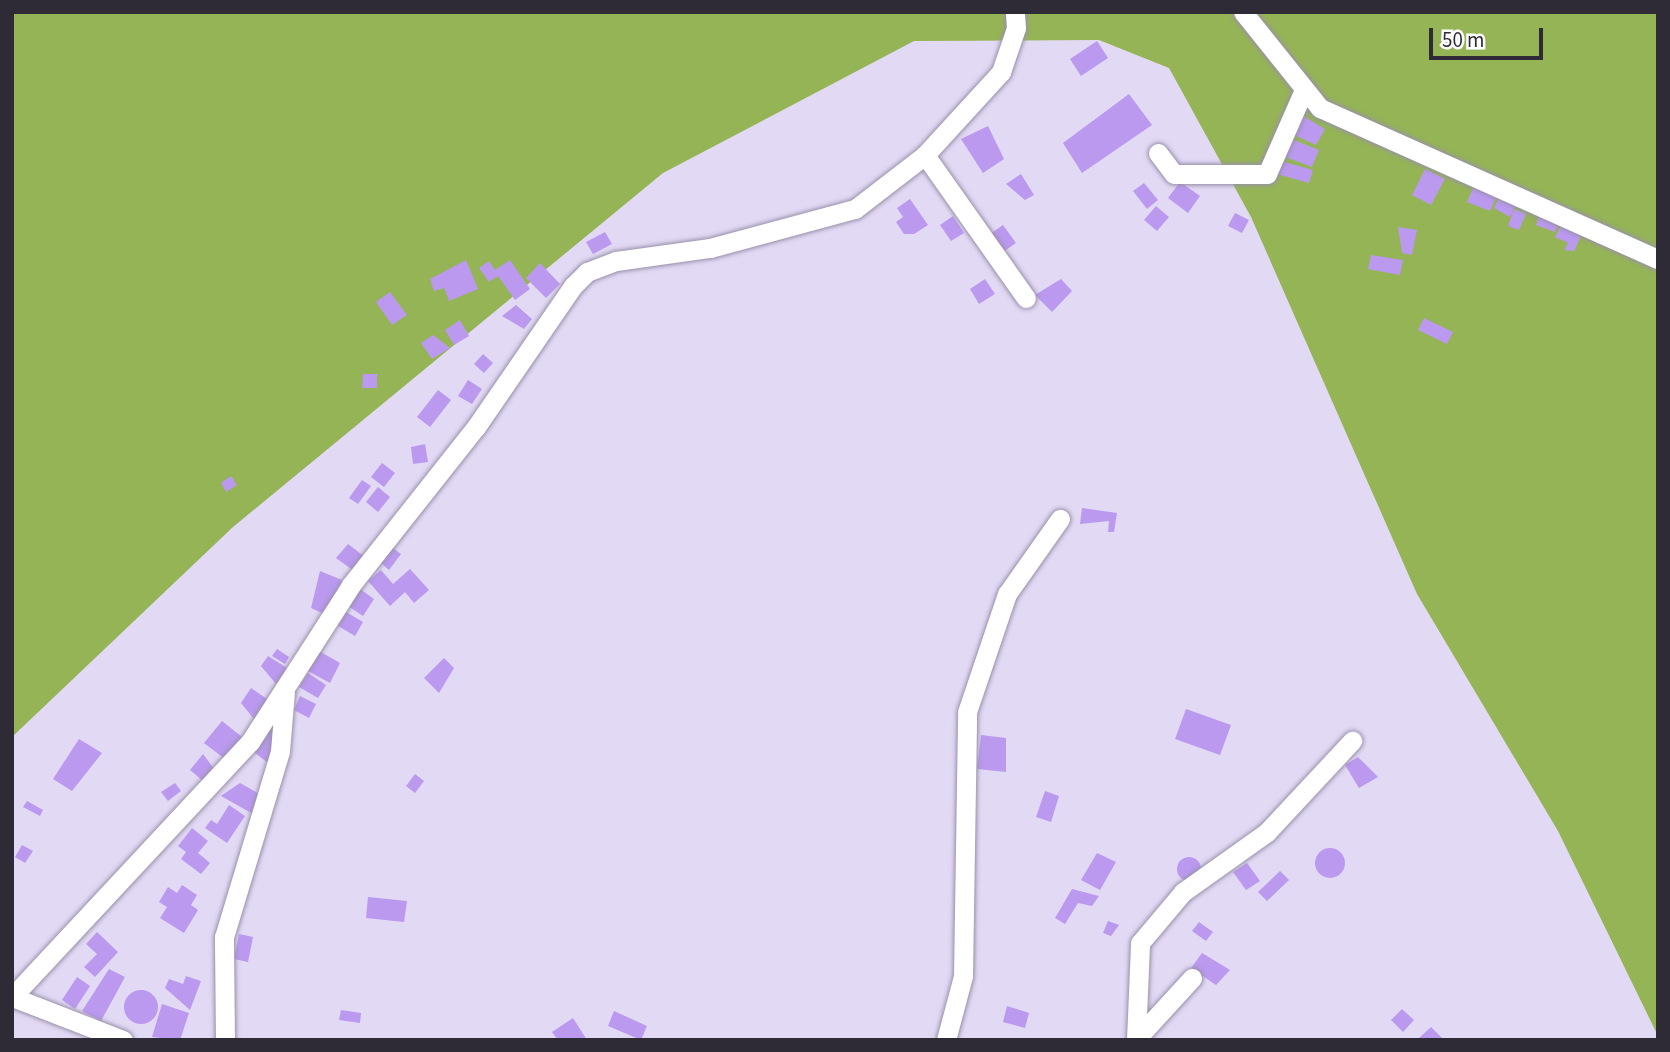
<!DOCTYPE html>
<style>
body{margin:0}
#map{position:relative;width:1670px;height:1052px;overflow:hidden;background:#e2d9f5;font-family:"Source Sans 3",sans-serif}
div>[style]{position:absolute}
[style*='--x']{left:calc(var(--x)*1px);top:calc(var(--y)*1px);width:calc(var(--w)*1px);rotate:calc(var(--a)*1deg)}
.forest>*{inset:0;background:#95b456}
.building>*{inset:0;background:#ba99ef}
.round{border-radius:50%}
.roads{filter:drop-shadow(0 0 2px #9990aa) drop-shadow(0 0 2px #9990aa)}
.minor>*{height:19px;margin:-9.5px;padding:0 9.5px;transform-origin:9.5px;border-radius:9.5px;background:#fff}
span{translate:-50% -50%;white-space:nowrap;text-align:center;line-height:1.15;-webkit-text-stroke:7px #fff;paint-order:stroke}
.frame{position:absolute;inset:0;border:14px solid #2f2b36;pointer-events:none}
.scale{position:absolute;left:1429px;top:28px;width:114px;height:32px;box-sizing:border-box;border:4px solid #2f2b36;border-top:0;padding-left:9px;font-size:21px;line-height:24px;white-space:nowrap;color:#2f2b36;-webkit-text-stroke:5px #fff;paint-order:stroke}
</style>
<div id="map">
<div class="forest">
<i style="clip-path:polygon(12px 12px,1658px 12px,1658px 1036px,1558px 831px,1417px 594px,1251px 217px,1169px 68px,1099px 40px,914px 41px,663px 173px,233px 527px,12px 737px)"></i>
</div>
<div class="building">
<i style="clip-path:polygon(1097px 41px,1108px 58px,1081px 76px,1070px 59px)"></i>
<i style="clip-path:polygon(1129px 94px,1152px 125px,1082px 173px,1063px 143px)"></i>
<i style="clip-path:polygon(1300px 114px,1325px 129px,1316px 145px,1290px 133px)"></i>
<i style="clip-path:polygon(988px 126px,1004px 159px,983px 173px,961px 139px)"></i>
<i style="clip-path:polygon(1289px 138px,1319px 150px,1312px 167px,1283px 156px)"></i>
<i style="clip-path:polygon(1281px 161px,1313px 170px,1309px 183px,1277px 174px)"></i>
<i style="clip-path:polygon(1425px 169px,1445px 179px,1431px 205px,1412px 195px)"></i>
<i style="clip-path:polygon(1021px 174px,1034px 195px,1025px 200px,1006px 184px)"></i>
<i style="clip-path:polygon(1180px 182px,1200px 196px,1188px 213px,1168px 198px)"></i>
<i style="clip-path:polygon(1144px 183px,1158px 200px,1147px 209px,1133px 191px)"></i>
<i style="clip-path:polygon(1474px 186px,1497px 196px,1490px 211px,1467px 202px)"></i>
<i style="clip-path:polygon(1499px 198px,1515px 206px,1510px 217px,1494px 208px)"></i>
<i style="clip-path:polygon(910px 199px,928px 225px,914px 234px,904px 234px,896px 222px,903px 217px,897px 208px)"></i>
<i style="clip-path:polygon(1156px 206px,1169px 217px,1157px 231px,1144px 220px)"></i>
<i style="clip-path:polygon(1514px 209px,1526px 214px,1519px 230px,1508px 226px)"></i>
<i style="clip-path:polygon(1541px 211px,1560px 219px,1555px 232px,1536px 225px)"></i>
<i style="clip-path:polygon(1235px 213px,1249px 220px,1242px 233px,1228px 226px)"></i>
<i style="clip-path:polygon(953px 216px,964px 233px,951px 241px,940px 225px)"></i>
<i style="clip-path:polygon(1003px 225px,1016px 243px,1003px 252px,990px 234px)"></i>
<i style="clip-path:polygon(1561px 226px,1581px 236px,1574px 251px,1564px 250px,1568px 243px,1555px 237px)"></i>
<i style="clip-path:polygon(1398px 227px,1417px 230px,1412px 255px,1402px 253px)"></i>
<i style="clip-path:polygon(605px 232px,612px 244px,593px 254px,586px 242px)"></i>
<i style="clip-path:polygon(1371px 255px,1403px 260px,1400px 275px,1368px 269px)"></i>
<i style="clip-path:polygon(466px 260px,478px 289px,449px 301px,444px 288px,434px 291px,430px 279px)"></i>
<i style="clip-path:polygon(510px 260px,530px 289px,515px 300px,498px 276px,489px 282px,479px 268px,489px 261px,495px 270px)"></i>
<i style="clip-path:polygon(540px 263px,560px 284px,546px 298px,526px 278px)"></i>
<i style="clip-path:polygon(985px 279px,995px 294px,979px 304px,970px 289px)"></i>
<i style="clip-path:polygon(1061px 279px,1072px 291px,1052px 312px,1035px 295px)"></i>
<i style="clip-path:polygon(390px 292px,407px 315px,392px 325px,376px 302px)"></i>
<i style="clip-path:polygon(516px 305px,532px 319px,524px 329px,502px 316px)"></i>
<i style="clip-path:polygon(1424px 318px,1453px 332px,1447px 344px,1418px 330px)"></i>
<i style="clip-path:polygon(460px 320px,469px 336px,454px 345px,445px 330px)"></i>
<i style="clip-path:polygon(433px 335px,450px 348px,432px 359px,421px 343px)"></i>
<i style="clip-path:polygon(483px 354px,493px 363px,484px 373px,474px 364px)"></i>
<i style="clip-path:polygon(363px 374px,377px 374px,377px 388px,362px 388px)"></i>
<i style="clip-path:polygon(468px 380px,482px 389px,472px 404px,458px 396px)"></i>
<i style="clip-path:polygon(438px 390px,451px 400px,430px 427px,417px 417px)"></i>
<i style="clip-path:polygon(425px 444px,428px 462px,413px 464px,411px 447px)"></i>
<i style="clip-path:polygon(382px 463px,395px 473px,384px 487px,371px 477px)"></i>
<i style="clip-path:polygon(231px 476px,237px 485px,226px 492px,221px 483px)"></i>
<i style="clip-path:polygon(362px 480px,371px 486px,358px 504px,349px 498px)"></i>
<i style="clip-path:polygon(378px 487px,390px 497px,378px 512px,366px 502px)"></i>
<i style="clip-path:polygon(1082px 508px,1117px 513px,1114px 532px,1108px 532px,1109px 521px,1080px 524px)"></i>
<i style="clip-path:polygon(348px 544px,365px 557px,354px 571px,336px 558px)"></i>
<i style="clip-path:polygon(393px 548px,401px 554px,389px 570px,381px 563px)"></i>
<i style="clip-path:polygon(410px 569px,429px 590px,414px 603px,405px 592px,390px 606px,368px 581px,381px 570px,393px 584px)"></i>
<i style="clip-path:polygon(320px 571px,342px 580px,326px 615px,311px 608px)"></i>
<i style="clip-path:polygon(360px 589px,374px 599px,363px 616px,348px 606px)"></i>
<i style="clip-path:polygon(346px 612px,363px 622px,355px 636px,338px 626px)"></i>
<i style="clip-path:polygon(277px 649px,289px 657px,285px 664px,272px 656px)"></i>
<i style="clip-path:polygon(319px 651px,340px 663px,330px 683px,308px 671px)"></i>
<i style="clip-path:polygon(268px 656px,287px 668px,276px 684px,261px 666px)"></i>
<i style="clip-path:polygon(444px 658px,454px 668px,439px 693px,424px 678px)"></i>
<i style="clip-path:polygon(308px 673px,326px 685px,318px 698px,299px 687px)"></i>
<i style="clip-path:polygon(251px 688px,267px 699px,254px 719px,241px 703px)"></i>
<i style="clip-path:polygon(300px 696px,316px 704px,309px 718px,294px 710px)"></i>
<i style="clip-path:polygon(1186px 709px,1231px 725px,1220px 755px,1175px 739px)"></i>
<i style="clip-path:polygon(222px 721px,242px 737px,225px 759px,204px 743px)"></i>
<i style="clip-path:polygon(272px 726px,278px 730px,268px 763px,254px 752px)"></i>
<i style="clip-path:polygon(981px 735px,1006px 738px,1006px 772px,977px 769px)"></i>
<i style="clip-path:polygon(79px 739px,102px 753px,72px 791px,53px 779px)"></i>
<i style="clip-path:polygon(203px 754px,218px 774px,208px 785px,190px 770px)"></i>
<i style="clip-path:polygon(1358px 757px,1378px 777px,1359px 788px,1345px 765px)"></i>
<i style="clip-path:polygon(415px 774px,424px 781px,415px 793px,406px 786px)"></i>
<i style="clip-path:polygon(175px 783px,181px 791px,168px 801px,161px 792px)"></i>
<i style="clip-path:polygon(240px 783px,263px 796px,253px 814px,221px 796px)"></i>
<i style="clip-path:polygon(1045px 791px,1059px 796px,1051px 822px,1036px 817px)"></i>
<i style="clip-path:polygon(27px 801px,43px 810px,40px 816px,23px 807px)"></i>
<i style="clip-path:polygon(229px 805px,245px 816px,227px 843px,205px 828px,211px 820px,217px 824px)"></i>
<i style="clip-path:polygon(192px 828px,208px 841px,198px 853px,210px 863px,201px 874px,181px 859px,186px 852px,178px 846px)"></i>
<i style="clip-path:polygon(22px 845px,33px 851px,25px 863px,15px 857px)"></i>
<i class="round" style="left:1315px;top:848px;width:30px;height:30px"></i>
<i style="clip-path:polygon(1097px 853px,1116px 862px,1100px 890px,1081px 880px)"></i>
<i class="round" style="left:1177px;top:857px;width:24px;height:24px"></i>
<i style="clip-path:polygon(1247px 863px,1260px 881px,1246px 890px,1233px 872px)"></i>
<i style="clip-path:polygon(1280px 871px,1289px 880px,1267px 901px,1258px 892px)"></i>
<i style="clip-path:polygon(182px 885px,197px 895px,191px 905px,198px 910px,184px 933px,160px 918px,167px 907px,159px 902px,168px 887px,177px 893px)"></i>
<i style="clip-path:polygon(1072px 889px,1099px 896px,1092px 906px,1078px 903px,1065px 924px,1055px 918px)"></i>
<i style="clip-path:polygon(368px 897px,407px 901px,404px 922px,366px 918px)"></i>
<i style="clip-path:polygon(1108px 921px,1119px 925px,1111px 936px,1103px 933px)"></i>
<i style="clip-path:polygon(1199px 922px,1213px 932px,1206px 941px,1192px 931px)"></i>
<i style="clip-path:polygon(97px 932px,118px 952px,95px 977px,84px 967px,97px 954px,86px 944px)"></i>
<i style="clip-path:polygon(239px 934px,253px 937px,248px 962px,234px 959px)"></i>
<i style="clip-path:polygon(1202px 953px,1230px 970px,1216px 985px,1191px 968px)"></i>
<i style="clip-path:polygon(109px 969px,125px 977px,101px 1021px,82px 1011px)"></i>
<i style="clip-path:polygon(186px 976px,201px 981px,190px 1010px,165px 988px,169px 979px,183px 984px)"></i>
<i style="clip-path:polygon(77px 977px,90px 986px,75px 1009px,62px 1000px)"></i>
<i class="round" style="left:124px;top:990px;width:34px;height:34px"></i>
<i style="clip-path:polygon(162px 1004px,189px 1013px,180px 1040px,152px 1037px)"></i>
<i style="clip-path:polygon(1007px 1006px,1029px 1013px,1025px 1028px,1003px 1022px)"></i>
<i style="clip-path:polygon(1402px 1009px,1414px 1020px,1403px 1032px,1391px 1020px)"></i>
<i style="clip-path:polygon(341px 1010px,361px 1013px,360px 1023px,339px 1020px)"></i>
<i style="clip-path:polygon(614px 1011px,647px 1026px,641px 1040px,608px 1026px)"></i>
<i style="clip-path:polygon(573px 1018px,587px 1040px,558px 1040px,552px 1032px)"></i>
<i style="clip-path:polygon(1431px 1027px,1442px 1038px,1420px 1040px,1419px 1038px)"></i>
</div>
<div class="roads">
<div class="minor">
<i style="--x:1243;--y:12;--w:123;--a:51.3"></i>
<i style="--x:1320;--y:108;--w:370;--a:24.1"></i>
<i style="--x:1158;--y:153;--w:26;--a:53"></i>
<i style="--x:1174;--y:174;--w:93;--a:0"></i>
<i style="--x:1267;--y:174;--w:90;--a:-66.3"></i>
<i style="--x:925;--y:155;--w:175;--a:54.8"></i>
<i style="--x:1138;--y:1037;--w:80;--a:-47.5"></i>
<i style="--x:123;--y:1040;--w:119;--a:-158.8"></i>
<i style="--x:12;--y:997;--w:349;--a:-47"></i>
<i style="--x:250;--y:742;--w:187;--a:-57.2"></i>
<i style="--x:351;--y:585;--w:201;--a:-51.7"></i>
<i style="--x:476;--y:427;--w:171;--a:-55.5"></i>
<i style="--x:573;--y:286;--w:20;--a:-45"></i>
<i style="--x:587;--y:272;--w:31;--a:-21"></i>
<i style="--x:616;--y:261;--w:95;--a:-7.9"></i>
<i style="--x:710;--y:248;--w:150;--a:-15.1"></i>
<i style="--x:855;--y:209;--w:88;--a:-37.6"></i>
<i style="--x:925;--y:155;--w:113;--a:-47.5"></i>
<i style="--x:1001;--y:72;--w:46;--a:-71.2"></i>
<i style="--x:1016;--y:28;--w:16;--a:-94"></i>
<i style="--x:225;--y:1040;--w:103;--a:-90.6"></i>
<i style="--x:224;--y:937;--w:194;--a:-73.2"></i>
<i style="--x:280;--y:751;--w:59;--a:-85.2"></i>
<i style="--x:946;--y:1040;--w:66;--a:-75.1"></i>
<i style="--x:963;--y:976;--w:264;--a:-89.1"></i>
<i style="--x:967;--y:712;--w:125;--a:-71.3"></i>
<i style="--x:1007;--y:594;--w:92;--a:-54.8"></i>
<i style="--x:1136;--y:1040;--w:97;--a:-87.6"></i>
<i style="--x:1140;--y:943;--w:67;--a:-49.9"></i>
<i style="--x:1183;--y:892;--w:103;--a:-35.5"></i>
<i style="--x:1267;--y:832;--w:125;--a:-47"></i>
</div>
</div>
<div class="frame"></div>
<div class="scale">50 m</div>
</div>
